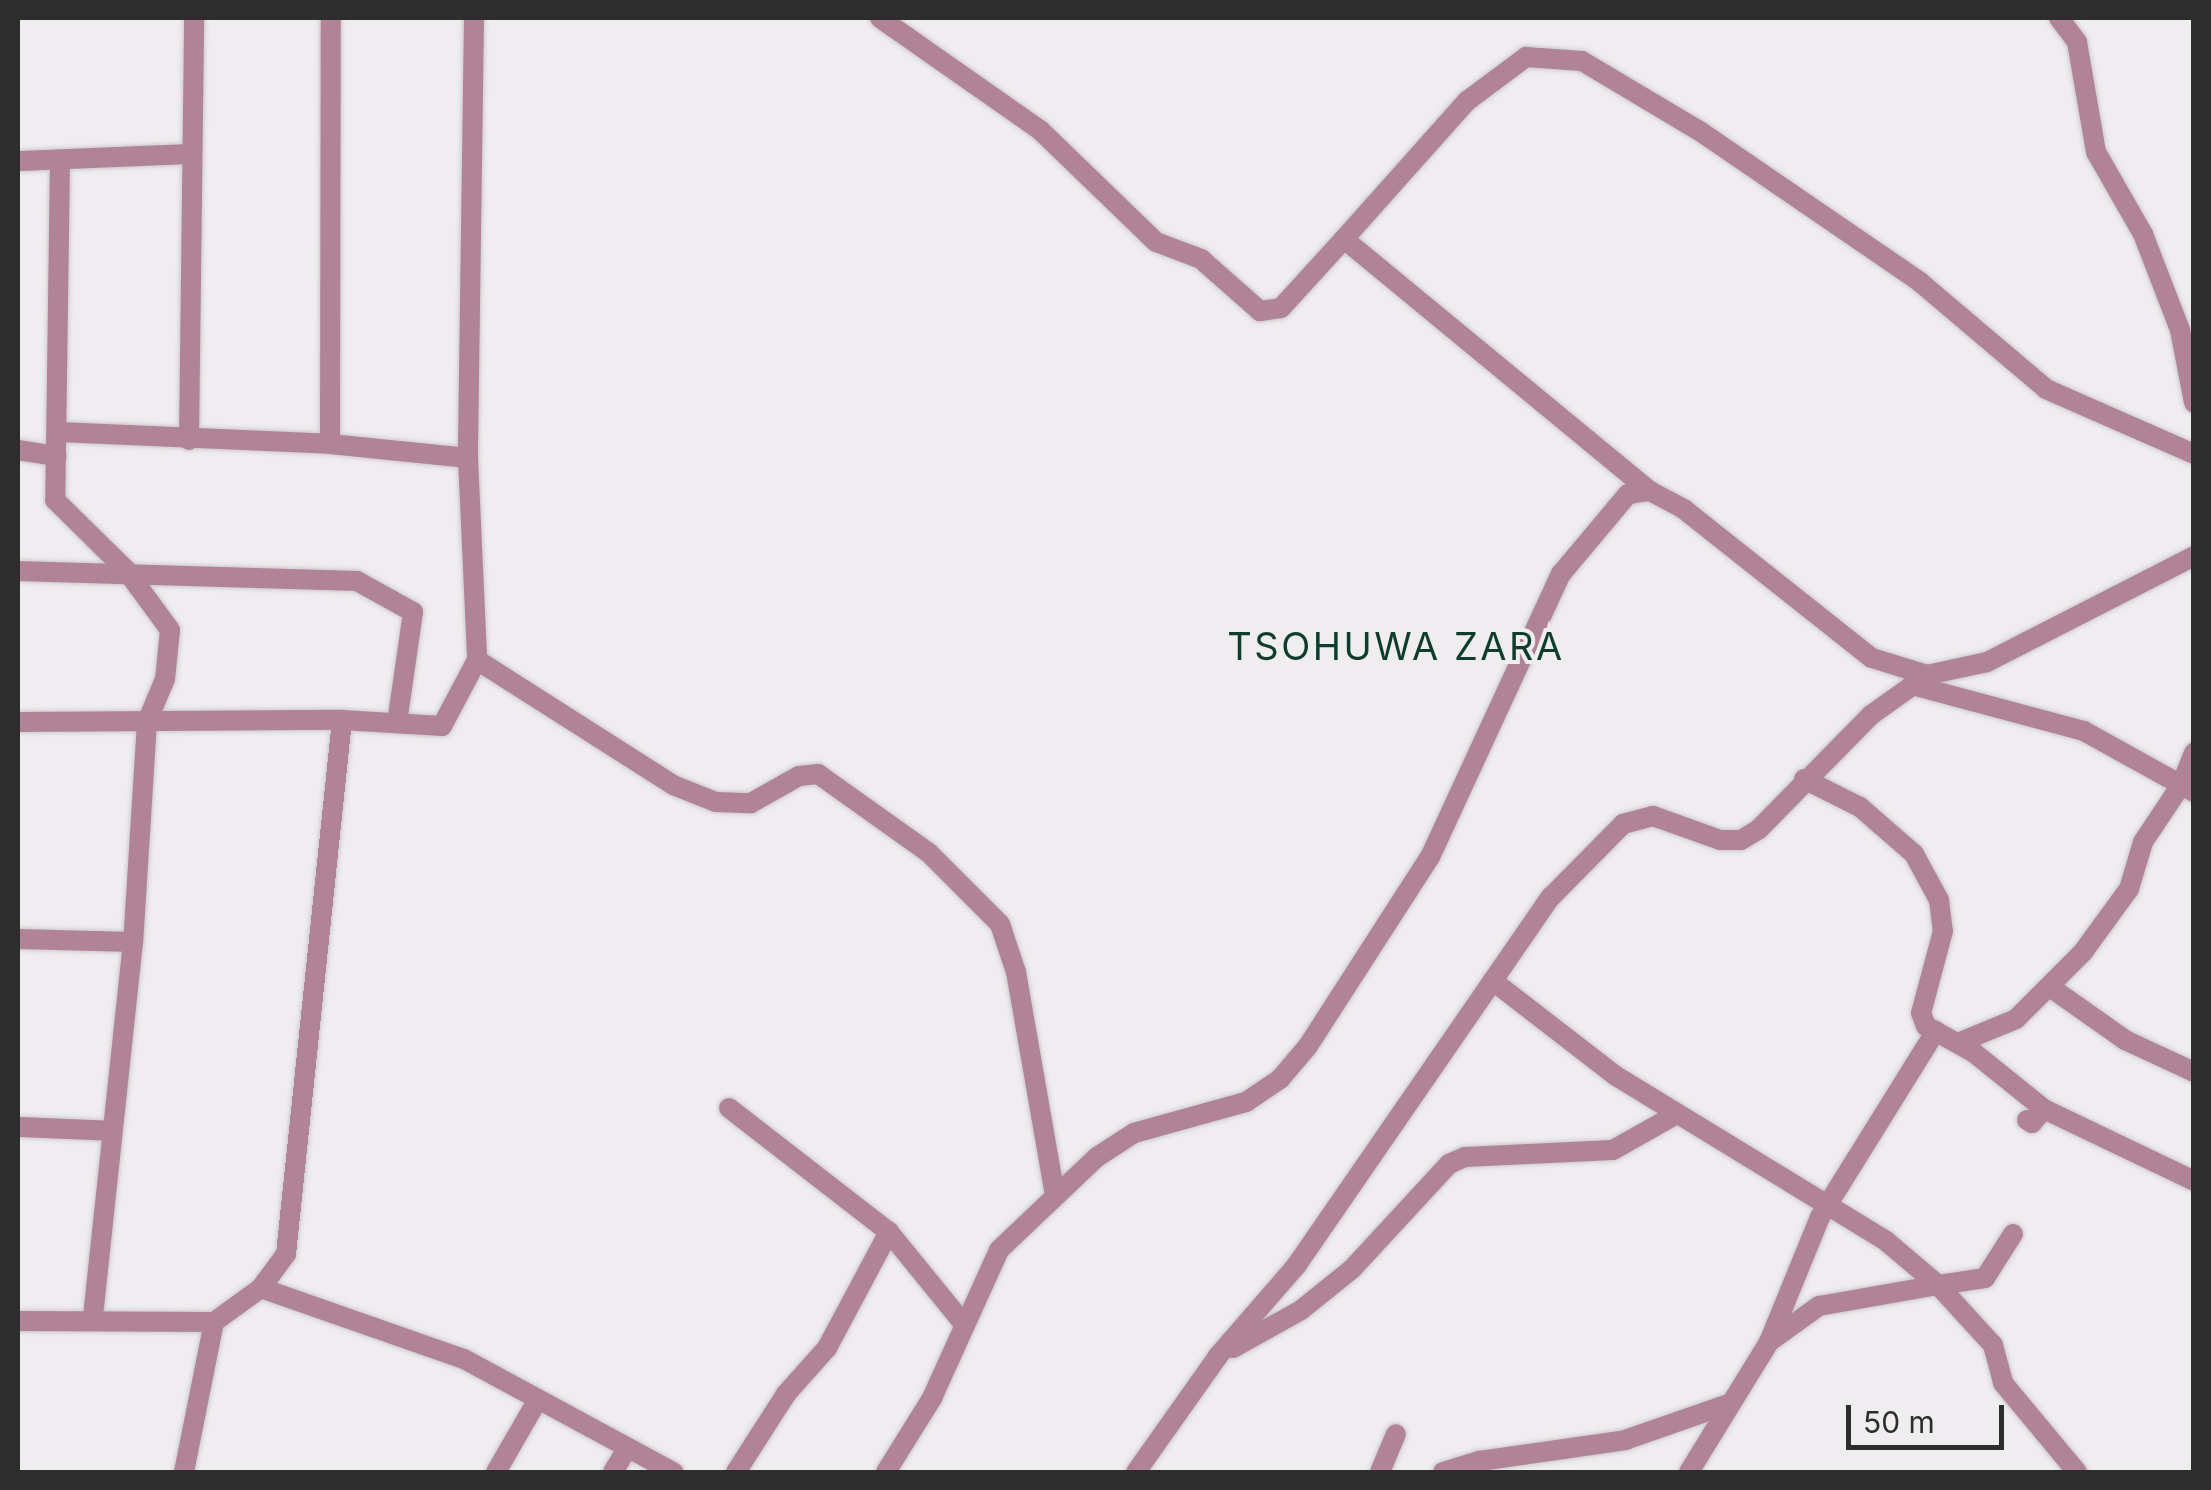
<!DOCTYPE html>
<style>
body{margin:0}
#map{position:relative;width:2211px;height:1490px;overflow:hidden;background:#f0edf0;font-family:Inter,sans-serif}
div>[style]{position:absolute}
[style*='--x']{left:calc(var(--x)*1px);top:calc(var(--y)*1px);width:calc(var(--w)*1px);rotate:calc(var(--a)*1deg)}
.roads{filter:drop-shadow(0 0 2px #cdcacd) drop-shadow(0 0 2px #cdcacd)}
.minor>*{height:20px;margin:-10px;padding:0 10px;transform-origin:10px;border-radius:10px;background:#b18396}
span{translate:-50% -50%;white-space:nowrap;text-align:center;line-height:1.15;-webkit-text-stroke:8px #f0edf0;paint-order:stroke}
.quarter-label{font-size:38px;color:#0f3d2b;letter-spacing:2.5px}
.frame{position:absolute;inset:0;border:20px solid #2e2d2e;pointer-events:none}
.scale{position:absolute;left:1846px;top:1405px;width:158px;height:45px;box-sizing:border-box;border:5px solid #2e2d2e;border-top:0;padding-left:12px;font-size:30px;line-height:35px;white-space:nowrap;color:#2e2d2e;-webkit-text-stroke:8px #f0edf0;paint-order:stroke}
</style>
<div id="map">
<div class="roads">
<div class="minor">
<i style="--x:474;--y:18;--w:440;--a:90.8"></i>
<i style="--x:468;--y:458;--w:202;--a:87.4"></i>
<i style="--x:880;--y:18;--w:195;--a:35"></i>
<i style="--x:1040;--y:130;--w:161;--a:44"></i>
<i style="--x:1156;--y:242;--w:48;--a:20.7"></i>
<i style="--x:1201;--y:259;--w:79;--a:41.4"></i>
<i style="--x:1260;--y:311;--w:21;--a:-8"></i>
<i style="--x:1281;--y:308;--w:93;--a:-47.6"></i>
<i style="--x:1344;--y:239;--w:396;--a:39.5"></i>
<i style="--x:2059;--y:18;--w:30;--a:53"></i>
<i style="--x:2077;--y:42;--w:112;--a:80.2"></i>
<i style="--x:2096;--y:152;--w:95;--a:60.2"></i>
<i style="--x:2143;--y:234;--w:103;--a:68.9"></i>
<i style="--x:2180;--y:330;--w:74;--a:79.1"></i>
<i style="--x:60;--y:160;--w:340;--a:90.8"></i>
<i style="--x:55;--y:500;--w:100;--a:44.6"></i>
<i style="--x:126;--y:570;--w:74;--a:53.7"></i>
<i style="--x:170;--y:630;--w:49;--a:95.8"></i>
<i style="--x:165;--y:679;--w:47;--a:112.7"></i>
<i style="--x:147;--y:722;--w:220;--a:93.6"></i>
<i style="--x:133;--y:942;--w:379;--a:96.1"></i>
<i style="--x:18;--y:161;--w:174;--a:-2.3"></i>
<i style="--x:1344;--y:239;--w:185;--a:-48.3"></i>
<i style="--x:1467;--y:101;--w:74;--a:-36.7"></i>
<i style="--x:1526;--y:57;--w:56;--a:4.1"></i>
<i style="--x:1582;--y:61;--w:139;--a:30.8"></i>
<i style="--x:1701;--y:132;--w:265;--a:34.4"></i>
<i style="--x:1920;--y:282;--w:165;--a:40.3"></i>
<i style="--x:2046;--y:389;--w:162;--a:23.7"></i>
<i style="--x:59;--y:432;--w:271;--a:2.5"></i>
<i style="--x:330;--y:444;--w:139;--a:5.8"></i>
<i style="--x:189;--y:440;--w:422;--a:-89.3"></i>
<i style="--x:330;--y:444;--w:426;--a:-89.9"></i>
<i style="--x:18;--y:450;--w:39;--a:9"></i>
<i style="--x:18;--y:571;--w:339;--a:1.7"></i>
<i style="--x:357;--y:581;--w:64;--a:29"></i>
<i style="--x:413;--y:612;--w:112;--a:98.2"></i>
<i style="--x:1912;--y:685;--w:178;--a:15"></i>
<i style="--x:2084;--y:731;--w:126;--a:29"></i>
<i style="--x:18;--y:722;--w:324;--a:-0.4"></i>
<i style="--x:342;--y:720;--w:100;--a:3.4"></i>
<i style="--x:442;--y:726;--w:75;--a:-62.1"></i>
<i style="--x:477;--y:660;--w:232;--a:32.5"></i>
<i style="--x:673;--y:785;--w:46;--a:21.6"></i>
<i style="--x:716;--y:802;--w:35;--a:2"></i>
<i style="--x:751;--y:803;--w:55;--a:-29.4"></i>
<i style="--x:799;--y:776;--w:19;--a:-6"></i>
<i style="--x:818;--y:774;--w:136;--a:35.4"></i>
<i style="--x:929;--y:853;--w:100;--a:45"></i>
<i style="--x:1000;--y:924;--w:51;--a:71.6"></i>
<i style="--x:1016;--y:972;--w:227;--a:80.1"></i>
<i style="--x:1804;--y:779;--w:63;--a:26.6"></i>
<i style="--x:1860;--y:807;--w:72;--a:41"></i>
<i style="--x:1914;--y:854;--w:52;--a:61.5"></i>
<i style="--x:1939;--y:900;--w:31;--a:83"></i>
<i style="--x:1943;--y:931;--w:85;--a:105"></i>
<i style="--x:1921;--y:1013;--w:14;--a:69"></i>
<i style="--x:1926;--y:1026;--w:54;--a:29"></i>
<i style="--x:1973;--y:1052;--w:91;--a:38.8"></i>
<i style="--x:18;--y:939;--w:115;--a:1.5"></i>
<i style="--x:1493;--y:981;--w:155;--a:37.7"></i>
<i style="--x:1616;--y:1076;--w:316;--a:31.4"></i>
<i style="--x:1886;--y:1241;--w:68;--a:40.2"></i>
<i style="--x:2050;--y:987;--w:92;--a:35.2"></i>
<i style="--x:2125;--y:1040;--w:76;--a:24.9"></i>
<i style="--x:1958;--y:1043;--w:63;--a:-22.5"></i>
<i style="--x:2016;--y:1019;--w:95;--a:-45"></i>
<i style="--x:2083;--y:952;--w:78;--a:-53.9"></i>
<i style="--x:2129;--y:889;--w:49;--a:-73.4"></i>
<i style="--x:2143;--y:842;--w:69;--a:-56.3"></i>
<i style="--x:2181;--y:785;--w:35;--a:-68"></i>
<i style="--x:729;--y:1108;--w:202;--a:37.8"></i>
<i style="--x:889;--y:1232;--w:117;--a:50.9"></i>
<i style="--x:2027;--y:1120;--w:6;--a:31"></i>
<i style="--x:2032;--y:1123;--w:18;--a:-49"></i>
<i style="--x:2044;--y:1109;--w:166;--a:25.6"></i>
<i style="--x:18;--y:1127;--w:94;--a:2.4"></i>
<i style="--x:2013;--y:1234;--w:52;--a:122.5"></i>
<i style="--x:1985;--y:1278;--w:48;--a:171.5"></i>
<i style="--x:1938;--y:1285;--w:81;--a:47.5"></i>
<i style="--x:1993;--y:1345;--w:39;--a:75"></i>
<i style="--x:2003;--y:1383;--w:116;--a:50.3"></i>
<i style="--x:261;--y:1288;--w:215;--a:19.3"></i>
<i style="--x:464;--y:1359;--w:238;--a:28.4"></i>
<i style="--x:18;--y:1321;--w:196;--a:0.3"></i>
<i style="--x:214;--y:1322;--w:58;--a:-35.9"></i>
<i style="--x:261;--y:1288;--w:42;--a:-53.7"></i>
<i style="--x:286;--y:1254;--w:537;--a:-84.01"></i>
<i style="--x:1769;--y:1342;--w:62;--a:-35.8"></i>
<i style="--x:1819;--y:1306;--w:121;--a:-10"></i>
<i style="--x:1233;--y:1348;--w:78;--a:-29.2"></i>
<i style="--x:1301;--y:1310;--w:65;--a:-38.8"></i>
<i style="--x:1352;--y:1269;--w:143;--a:-47.3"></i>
<i style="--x:1449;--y:1164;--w:17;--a:-24"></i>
<i style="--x:1465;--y:1157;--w:148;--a:-2.7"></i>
<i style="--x:1613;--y:1150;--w:71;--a:-29.4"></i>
<i style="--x:184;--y:1472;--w:153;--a:-78.7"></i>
<i style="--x:496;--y:1472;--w:82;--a:-60"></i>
<i style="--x:613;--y:1472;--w:27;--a:-59"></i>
<i style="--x:736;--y:1472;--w:93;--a:-57.3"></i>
<i style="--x:786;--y:1394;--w:62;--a:-48.3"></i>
<i style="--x:827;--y:1348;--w:132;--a:-61.9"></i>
<i style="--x:886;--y:1472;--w:87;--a:-58.1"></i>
<i style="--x:932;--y:1398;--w:162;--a:-65.6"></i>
<i style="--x:999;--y:1250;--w:135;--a:-43.5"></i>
<i style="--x:1097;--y:1157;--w:44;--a:-33"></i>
<i style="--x:1134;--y:1133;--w:116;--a:-15.5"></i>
<i style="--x:1246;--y:1102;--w:41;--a:-34.1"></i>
<i style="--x:1280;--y:1079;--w:43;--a:-49.7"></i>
<i style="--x:1308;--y:1046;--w:225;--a:-57.2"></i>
<i style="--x:1430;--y:857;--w:312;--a:-65.2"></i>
<i style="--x:1561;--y:574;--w:104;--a:-50.1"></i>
<i style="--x:1628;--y:494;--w:22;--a:-8"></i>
<i style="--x:1650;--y:491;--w:40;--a:28"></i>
<i style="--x:1685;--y:510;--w:238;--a:38.4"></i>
<i style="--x:1872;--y:658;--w:58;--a:17.2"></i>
<i style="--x:1927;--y:675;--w:61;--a:-12.2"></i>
<i style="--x:1987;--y:662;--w:233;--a:-27.1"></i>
<i style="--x:1136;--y:1472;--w:142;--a:-54.7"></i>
<i style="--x:1218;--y:1356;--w:119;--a:-49.1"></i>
<i style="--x:1296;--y:1266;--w:449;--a:-55.4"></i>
<i style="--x:1551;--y:897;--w:103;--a:-45.4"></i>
<i style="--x:1623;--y:824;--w:31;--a:-15"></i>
<i style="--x:1653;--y:816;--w:71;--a:19.7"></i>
<i style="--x:1720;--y:840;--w:21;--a:0"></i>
<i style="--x:1741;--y:840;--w:21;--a:-31"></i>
<i style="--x:1759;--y:829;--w:160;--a:-45.5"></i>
<i style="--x:1871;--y:715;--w:69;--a:-35.5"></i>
<i style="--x:1380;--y:1472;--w:41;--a:-67.2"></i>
<i style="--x:1443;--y:1472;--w:39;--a:-17"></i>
<i style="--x:1480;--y:1461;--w:147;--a:-8.2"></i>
<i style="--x:1625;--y:1440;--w:112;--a:-19.2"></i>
<i style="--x:1689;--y:1472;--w:153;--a:-58.4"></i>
<i style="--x:1769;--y:1342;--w:135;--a:-67.8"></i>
<i style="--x:1820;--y:1217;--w:219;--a:-58.1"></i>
</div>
</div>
<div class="quarter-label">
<span style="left:1396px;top:647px">TSOHUWA ZARA</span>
</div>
<div class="frame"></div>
<div class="scale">50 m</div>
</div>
